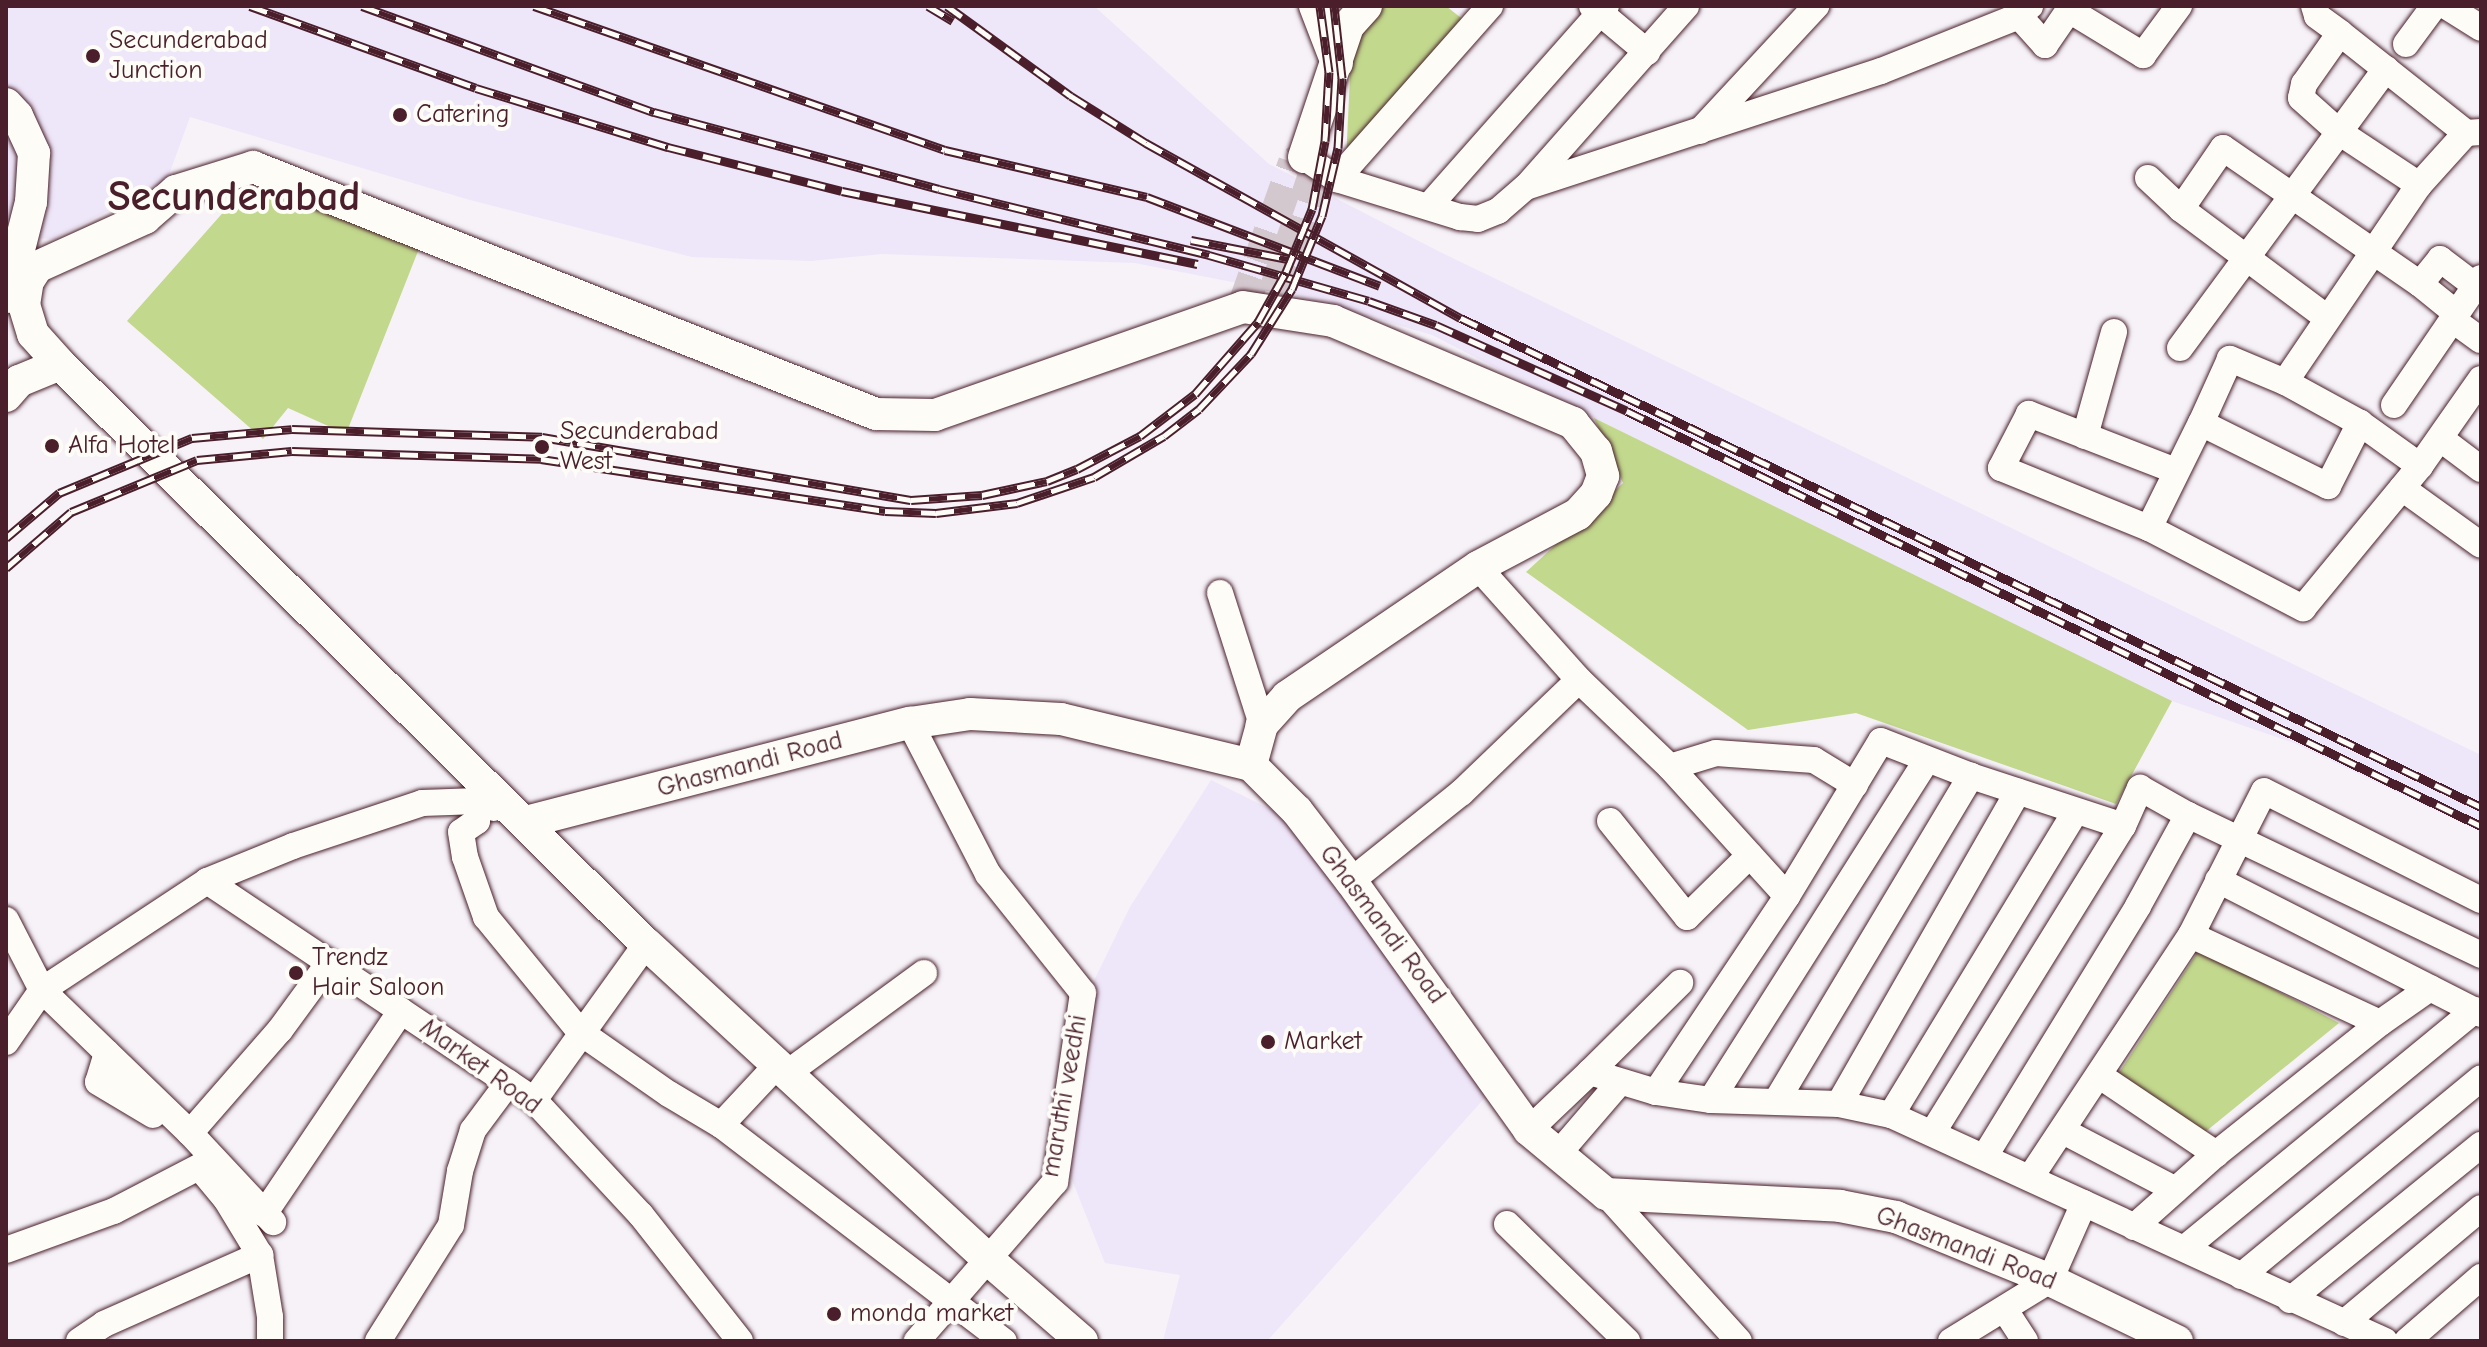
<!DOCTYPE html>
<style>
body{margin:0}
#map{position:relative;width:2487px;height:1347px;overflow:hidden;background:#f6f2f8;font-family:"Comic Neue",sans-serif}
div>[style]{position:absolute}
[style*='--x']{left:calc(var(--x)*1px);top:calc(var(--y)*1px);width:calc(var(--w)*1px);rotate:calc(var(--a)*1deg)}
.built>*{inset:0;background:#eee6f9}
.green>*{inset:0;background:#c2d88d}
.tertiary-tunnel>*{height:32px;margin-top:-16px;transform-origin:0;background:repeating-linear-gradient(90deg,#d4c8cf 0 32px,transparent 0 48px)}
.roads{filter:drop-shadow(0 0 2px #4a1f2b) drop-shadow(0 0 2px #4a1f2b)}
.minor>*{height:26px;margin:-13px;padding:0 13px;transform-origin:13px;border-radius:13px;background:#fdfcf7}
.tertiary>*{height:32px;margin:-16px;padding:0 16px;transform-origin:16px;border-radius:16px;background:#fdfcf7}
.rail>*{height:9px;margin-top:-4.5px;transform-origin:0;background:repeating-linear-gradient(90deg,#fdfcf7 0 18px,#4a1f2b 0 36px);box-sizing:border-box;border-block:2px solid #4a1f2b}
.dots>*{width:22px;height:22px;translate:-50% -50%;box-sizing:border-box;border:4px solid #fdfcf7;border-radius:50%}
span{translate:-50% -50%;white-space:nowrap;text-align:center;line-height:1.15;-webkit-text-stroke:8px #fdfcf7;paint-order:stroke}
.poi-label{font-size:26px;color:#4a1f2b}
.left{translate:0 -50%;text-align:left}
.street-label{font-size:26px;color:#4a1f2b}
.town-label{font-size:42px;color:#4a1f2b;font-weight:700}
.frame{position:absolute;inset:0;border:8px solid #4a1f2b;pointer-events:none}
</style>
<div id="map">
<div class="built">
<i style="clip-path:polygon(6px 6px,1094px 6px,1269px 164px,1440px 252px,2481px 755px,2481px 832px,2294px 743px,2172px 701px,1594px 418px,1432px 335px,1284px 292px,1135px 263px,882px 254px,811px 261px,692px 257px,470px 200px,190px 117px,167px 180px,54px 239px,6px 237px)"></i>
<i style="clip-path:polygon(1211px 780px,1278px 813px,1318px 848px,1490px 1092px,1267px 1341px,1163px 1341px,1180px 1275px,1105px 1263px,1066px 1165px,1088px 993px,1130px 907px)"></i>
</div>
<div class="green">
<i style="clip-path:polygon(1377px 6px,1446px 6px,1470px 25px,1346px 161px,1352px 34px)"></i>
<i style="clip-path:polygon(270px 183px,422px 241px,346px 434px,288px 408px,263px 439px,127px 321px,235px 199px)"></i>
<i style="clip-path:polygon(1594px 418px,2172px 701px,2116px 804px,1856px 713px,1748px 730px,1526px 572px,1623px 483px)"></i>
<i style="clip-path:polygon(2199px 950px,2339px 1023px,2199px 1137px,2115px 1079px)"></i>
</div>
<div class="tertiary-tunnel">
<i style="--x:1243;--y:307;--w:153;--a:-70.5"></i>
<i style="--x:1294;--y:163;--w:12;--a:-31"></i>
<i style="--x:1304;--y:157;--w:19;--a:54"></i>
<i style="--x:1315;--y:172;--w:147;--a:108.7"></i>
</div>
<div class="roads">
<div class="minor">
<i style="--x:1592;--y:6;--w:72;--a:39.9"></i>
<i style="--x:2314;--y:6;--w:10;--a:73"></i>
<i style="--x:2317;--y:16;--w:29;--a:36"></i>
<i style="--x:2340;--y:33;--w:62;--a:125.2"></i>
<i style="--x:2304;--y:84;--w:14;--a:102"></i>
<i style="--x:2301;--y:98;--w:51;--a:41.8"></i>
<i style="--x:2339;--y:132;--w:96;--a:33.5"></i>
<i style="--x:2446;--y:6;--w:41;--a:32.2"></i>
<i style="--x:2019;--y:16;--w:39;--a:48"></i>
<i style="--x:2045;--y:45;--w:42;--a:-55.6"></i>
<i style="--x:2069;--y:10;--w:87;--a:31.3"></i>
<i style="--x:2143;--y:55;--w:61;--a:-53.7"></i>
<i style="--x:2340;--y:33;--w:161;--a:38.4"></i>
<i style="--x:2406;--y:44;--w:47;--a:-53.6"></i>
<i style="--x:1700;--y:131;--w:171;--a:-47.1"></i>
<i style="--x:1304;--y:157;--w:40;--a:34"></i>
<i style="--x:1337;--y:179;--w:129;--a:17.2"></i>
<i style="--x:1460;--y:217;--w:18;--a:6"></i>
<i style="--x:1478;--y:219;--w:22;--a:-22"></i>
<i style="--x:1498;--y:211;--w:37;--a:-41"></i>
<i style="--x:1526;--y:187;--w:373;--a:-18.1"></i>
<i style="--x:1881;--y:71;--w:149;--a:-21.7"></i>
<i style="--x:2019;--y:16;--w:15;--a:-42"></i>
<i style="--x:2148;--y:178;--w:45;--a:43.2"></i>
<i style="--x:2181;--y:209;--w:182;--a:36.7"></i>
<i style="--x:1337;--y:179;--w:231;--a:-48.5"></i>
<i style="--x:1527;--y:186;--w:240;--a:-48.5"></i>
<i style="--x:1429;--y:206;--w:267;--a:-48.5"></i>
<i style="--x:2181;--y:209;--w:74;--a:-55.5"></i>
<i style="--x:2223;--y:148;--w:239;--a:34.6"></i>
<i style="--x:2420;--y:284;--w:32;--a:-51"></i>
<i style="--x:2440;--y:259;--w:51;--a:37.1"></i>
<i style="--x:2420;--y:284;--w:48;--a:39"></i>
<i style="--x:2453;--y:320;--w:34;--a:36"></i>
<i style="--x:2180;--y:348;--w:347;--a:-53.6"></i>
<i style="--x:2285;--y:382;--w:238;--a:-55.8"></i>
<i style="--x:2419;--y:185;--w:70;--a:-47.9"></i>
<i style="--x:2466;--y:133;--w:15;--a:-4"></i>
<i style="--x:2394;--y:405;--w:154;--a:-55.6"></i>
<i style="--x:2360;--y:423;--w:74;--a:35.6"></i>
<i style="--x:2085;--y:436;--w:108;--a:-74.4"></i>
<i style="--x:2441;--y:439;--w:50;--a:36.9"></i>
<i style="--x:2176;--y:471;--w:158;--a:-158.8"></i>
<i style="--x:2029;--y:414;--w:61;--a:117.4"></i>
<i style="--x:2001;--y:468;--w:160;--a:22.1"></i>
<i style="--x:2149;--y:528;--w:174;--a:27.5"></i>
<i style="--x:2303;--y:608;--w:184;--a:-50.5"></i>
<i style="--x:2420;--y:466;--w:106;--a:-55"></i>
<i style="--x:2402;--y:488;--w:97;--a:35.8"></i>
<i style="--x:2149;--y:528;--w:117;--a:-63.7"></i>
<i style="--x:2201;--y:423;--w:142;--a:26.4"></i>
<i style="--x:2328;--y:486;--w:71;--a:-63.1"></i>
<i style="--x:2360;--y:423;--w:85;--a:-151.3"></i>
<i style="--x:2285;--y:382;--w:60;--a:-157.3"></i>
<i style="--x:2230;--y:359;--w:70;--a:114.4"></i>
<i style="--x:1478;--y:567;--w:152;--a:48.2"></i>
<i style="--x:1579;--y:680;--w:126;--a:43.7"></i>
<i style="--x:1670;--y:767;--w:174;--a:47.8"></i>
<i style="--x:1220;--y:593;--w:139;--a:72.3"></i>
<i style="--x:910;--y:723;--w:170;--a:62.7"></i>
<i style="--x:988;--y:874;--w:152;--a:51.4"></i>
<i style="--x:1083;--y:993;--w:191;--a:98.4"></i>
<i style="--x:1055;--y:1182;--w:211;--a:131"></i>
<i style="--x:1670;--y:767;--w:48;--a:-16.9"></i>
<i style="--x:1716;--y:753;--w:98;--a:4.1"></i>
<i style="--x:1814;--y:760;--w:48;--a:31.4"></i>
<i style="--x:478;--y:801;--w:20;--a:93"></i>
<i style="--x:477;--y:821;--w:19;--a:145"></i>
<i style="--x:461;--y:832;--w:25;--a:81"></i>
<i style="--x:465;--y:857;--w:64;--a:70.7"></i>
<i style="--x:486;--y:917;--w:149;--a:50.7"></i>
<i style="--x:580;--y:1032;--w:108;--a:34.9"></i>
<i style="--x:669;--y:1094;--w:61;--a:30.8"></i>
<i style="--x:721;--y:1125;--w:356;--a:37.4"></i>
<i style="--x:1610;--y:821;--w:123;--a:51.3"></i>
<i style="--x:1687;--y:917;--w:88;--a:-44.5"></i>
<i style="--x:2218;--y:880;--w:295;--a:27"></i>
<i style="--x:207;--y:881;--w:394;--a:33.8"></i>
<i style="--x:534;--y:1100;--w:157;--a:47.1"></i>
<i style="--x:641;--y:1215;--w:160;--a:51.8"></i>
<i style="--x:1351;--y:881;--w:141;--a:-38.7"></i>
<i style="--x:1461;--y:793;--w:163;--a:-43.8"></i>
<i style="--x:6;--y:920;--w:79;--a:62.8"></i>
<i style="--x:42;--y:990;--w:206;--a:44"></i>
<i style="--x:190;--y:1133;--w:122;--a:47"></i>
<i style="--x:2191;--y:935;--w:208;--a:25"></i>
<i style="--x:6;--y:1042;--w:63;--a:-55.3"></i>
<i style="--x:42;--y:990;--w:198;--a:-33.4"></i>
<i style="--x:207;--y:881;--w:93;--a:-22.1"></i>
<i style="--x:293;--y:846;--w:136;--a:-18.4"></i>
<i style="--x:422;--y:803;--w:56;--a:-2"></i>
<i style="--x:478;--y:801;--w:17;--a:24"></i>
<i style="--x:107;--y:1053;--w:30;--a:107"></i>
<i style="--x:98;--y:1082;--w:64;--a:31"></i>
<i style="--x:1590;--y:1072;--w:127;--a:-44.7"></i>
<i style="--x:786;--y:1074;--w:171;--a:-36.2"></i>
<i style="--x:2100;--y:1076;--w:140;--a:33.9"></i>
<i style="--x:1656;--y:1092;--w:236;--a:-56.2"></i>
<i style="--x:1787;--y:896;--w:181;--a:-58.8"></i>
<i style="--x:1881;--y:741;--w:97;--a:21.3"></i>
<i style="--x:1971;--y:776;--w:160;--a:18.2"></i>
<i style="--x:2123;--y:826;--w:42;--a:-65.9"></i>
<i style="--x:2140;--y:788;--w:55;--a:29.4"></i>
<i style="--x:534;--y:1100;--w:192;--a:-54.3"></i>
<i style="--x:1711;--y:1100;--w:403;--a:-57.6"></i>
<i style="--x:1777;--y:1100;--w:378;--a:-59.1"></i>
<i style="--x:1839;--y:1104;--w:360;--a:-60.2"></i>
<i style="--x:1891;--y:1115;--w:354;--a:-58.7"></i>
<i style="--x:721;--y:1125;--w:82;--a:-47"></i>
<i style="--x:1529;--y:1130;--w:84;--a:-43.6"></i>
<i style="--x:1590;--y:1072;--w:69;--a:16.9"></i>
<i style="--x:1656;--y:1092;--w:56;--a:8.3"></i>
<i style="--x:1711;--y:1100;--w:128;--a:1.8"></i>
<i style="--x:1839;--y:1104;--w:53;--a:11.9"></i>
<i style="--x:1891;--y:1115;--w:543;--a:24.58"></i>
<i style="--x:2063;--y:1131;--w:127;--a:27.6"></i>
<i style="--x:1933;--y:1132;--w:360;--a:-58.2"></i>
<i style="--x:190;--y:1133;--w:137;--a:-48.9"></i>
<i style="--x:280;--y:1030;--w:83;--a:-53.8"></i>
<i style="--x:1558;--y:1154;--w:94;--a:-49.3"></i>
<i style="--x:1985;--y:1156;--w:293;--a:-58.5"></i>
<i style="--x:2138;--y:906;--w:104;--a:-61.2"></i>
<i style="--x:2188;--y:815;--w:325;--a:25.5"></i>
<i style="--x:205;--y:1174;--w:33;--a:50"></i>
<i style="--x:226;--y:1199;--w:66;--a:58.7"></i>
<i style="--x:260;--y:1255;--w:63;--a:80.8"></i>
<i style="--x:270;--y:1317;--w:24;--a:90"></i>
<i style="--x:2030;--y:1178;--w:291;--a:-56.5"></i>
<i style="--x:2191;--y:935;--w:161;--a:-63.1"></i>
<i style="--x:2264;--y:791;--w:243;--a:26.7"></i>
<i style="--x:1606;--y:1194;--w:198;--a:47.9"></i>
<i style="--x:264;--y:1214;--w:245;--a:-56"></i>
<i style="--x:1507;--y:1224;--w:168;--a:44.3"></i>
<i style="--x:2134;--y:1227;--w:110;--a:-41.7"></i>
<i style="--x:2216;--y:1154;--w:210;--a:-38.6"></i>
<i style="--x:2380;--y:1023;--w:61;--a:-35"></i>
<i style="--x:2185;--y:1248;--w:375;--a:-39.4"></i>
<i style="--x:6;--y:1250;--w:115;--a:-19.9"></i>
<i style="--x:114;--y:1211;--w:96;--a:-27.4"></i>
<i style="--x:2241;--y:1276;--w:311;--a:-39.5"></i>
<i style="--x:2290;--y:1300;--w:246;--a:-39.1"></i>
<i style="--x:2005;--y:1310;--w:37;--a:57"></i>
<i style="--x:2344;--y:1323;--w:179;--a:-40"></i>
<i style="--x:79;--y:1341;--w:30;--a:-34"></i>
<i style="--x:104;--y:1324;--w:171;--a:-23.9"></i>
<i style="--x:378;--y:1341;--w:137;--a:-57.8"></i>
<i style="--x:451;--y:1225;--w:55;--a:-80.5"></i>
<i style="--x:460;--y:1171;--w:43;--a:-72.4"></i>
<i style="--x:473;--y:1130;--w:59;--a:-53.3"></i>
<i style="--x:1951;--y:1341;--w:116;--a:-31.6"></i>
<i style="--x:2050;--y:1280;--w:84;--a:-66.2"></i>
<i style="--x:2407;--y:1341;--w:98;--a:-40.9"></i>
</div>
<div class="tertiary">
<i style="--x:1315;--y:6;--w:61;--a:68.9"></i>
<i style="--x:6;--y:104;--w:16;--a:47"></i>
<i style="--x:17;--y:116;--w:41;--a:65.3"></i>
<i style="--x:34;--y:153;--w:49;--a:93.5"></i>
<i style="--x:31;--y:202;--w:98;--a:104.2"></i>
<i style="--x:1304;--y:157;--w:138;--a:-71.4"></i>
<i style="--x:1348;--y:26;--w:27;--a:-48"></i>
<i style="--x:6;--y:396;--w:20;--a:-49"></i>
<i style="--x:19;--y:381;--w:44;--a:-22.5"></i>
<i style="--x:526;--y:822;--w:397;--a:-14.5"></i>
<i style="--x:910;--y:723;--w:61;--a:-8.5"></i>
<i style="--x:970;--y:714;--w:91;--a:3.1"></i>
<i style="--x:1061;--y:719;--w:195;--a:13.6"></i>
<i style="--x:1251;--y:765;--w:65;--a:45"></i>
<i style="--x:1297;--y:811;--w:88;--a:52.4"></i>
<i style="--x:1351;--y:881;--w:306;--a:54.4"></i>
<i style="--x:1529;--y:1130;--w:100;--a:39.7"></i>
<i style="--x:1606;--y:1194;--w:234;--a:2.9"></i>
<i style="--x:1840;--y:1206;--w:57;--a:11.1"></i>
<i style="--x:1896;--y:1217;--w:166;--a:22.2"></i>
<i style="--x:2050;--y:1280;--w:141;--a:25.7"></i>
<i style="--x:1082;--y:1341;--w:122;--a:-139"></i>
<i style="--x:990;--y:1261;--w:468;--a:-137.3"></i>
<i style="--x:646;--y:944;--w:824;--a:-135.29"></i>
<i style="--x:60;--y:364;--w:40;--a:-132"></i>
<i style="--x:33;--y:334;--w:30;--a:-107"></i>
<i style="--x:24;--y:305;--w:24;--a:-81"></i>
<i style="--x:28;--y:281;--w:17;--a:-57"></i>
<i style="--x:37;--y:267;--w:119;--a:-24.4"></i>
<i style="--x:145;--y:218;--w:41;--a:-41.1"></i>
<i style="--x:176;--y:191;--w:81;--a:-17.3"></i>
<i style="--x:253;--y:167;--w:670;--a:21.63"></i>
<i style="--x:876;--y:414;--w:59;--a:1"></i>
<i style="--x:935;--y:415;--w:326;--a:-19.3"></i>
<i style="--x:1243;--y:307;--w:91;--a:8.8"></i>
<i style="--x:1333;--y:321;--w:261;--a:23"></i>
<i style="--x:1573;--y:423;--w:36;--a:51"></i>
<i style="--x:1596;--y:451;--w:26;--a:74"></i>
<i style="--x:1603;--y:476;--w:19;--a:111"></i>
<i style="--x:1596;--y:494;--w:27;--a:132"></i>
<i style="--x:1578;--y:514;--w:113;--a:152.1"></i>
<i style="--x:1478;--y:567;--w:231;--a:145.8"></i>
<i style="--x:1287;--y:697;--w:38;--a:132"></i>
<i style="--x:1262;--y:725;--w:41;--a:105.4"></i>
</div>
</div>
<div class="rail">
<i style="--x:250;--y:6;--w:240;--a:19.9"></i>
<i style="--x:476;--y:88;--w:201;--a:17.1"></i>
<i style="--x:668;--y:147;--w:179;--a:14.2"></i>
<i style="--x:842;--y:191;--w:363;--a:11.6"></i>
<i style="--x:362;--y:6;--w:311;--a:20"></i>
<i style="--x:654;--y:112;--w:295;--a:15.1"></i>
<i style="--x:939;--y:189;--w:278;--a:13.7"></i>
<i style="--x:1209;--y:255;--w:166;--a:16"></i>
<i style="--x:1369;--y:301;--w:71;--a:19.7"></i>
<i style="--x:1436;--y:325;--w:209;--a:24.2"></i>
<i style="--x:1627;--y:411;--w:949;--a:25.92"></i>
<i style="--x:534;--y:6;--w:435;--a:19.3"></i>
<i style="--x:945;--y:150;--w:207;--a:13.1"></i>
<i style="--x:1147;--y:197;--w:249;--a:20.9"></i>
<i style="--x:928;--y:6;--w:29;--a:31"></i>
<i style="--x:947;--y:6;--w:153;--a:36"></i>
<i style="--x:1071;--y:96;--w:89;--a:32.1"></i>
<i style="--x:1146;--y:143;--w:360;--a:29.1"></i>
<i style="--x:1461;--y:318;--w:1131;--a:25.61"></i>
<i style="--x:1191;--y:240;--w:104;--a:11.1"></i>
<i style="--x:6;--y:538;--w:70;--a:-40.3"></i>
<i style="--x:59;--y:493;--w:144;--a:-22.5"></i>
<i style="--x:192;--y:438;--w:100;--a:-5.1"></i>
<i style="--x:292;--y:429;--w:250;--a:1.8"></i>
<i style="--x:542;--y:437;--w:374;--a:9.7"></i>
<i style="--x:911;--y:500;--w:71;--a:-4"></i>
<i style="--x:982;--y:495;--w:66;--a:-12.2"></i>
<i style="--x:1047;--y:481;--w:32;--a:-22"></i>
<i style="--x:1077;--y:469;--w:71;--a:-27.6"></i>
<i style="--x:1140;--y:436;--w:69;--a:-37.4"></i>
<i style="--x:1195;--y:394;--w:96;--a:-48.8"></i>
<i style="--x:1258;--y:322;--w:57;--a:-60.8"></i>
<i style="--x:1286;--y:272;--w:68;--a:-67.6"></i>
<i style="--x:1312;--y:209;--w:69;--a:-79.2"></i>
<i style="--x:1325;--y:141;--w:69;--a:-86.7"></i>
<i style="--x:1329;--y:72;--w:67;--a:-97.8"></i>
<i style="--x:6;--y:568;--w:86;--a:-40.7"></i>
<i style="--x:71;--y:512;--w:136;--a:-22.4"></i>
<i style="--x:197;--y:460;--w:95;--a:-5.4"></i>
<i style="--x:292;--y:451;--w:249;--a:1.8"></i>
<i style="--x:541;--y:459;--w:348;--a:8.6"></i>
<i style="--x:885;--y:511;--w:51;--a:2.2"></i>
<i style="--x:936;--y:513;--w:82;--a:-7"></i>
<i style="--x:1017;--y:503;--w:81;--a:-18.7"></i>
<i style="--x:1094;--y:477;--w:81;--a:-30.4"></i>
<i style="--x:1164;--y:436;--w:44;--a:-37.6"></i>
<i style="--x:1199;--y:409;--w:76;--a:-46.6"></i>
<i style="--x:1251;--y:354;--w:77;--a:-57.8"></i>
<i style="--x:1292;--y:289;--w:79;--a:-67.7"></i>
<i style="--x:1322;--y:216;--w:70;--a:-76.8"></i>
<i style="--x:1338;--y:148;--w:70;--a:-86.7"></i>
<i style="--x:1342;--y:78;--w:72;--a:-96.3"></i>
</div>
<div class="dots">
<i style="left:93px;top:56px;background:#4a1f2b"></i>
<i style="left:400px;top:115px;background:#4a1f2b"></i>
<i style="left:52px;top:446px;background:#4a1f2b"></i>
<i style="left:542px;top:447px;background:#4a1f2b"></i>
<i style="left:296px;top:973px;background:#4a1f2b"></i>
<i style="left:1268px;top:1042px;background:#4a1f2b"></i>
<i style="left:834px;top:1314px;background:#4a1f2b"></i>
</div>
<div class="poi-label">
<span class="left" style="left:109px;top:56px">Secunderabad<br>Junction</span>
<span class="left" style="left:416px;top:115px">Catering</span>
<span class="left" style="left:560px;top:447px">Secunderabad<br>West</span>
<span class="left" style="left:68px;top:446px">Alfa Hotel</span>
<span class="left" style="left:312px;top:973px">Trendz<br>Hair Saloon</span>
<span class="left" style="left:1284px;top:1042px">Market</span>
<span class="left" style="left:850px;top:1314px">monda market</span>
</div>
<div class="street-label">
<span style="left:750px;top:765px;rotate:-15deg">Ghasmandi Road</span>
<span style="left:1382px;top:925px;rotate:53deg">Ghasmandi Road</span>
<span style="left:480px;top:1067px;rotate:36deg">Market Road</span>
<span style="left:1065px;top:1096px;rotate:-80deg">maruthi veedhi</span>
<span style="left:1966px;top:1249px;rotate:21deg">Ghasmandi Road</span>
</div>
<div class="town-label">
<span style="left:234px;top:197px">Secunderabad</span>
</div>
<div class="frame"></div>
</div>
